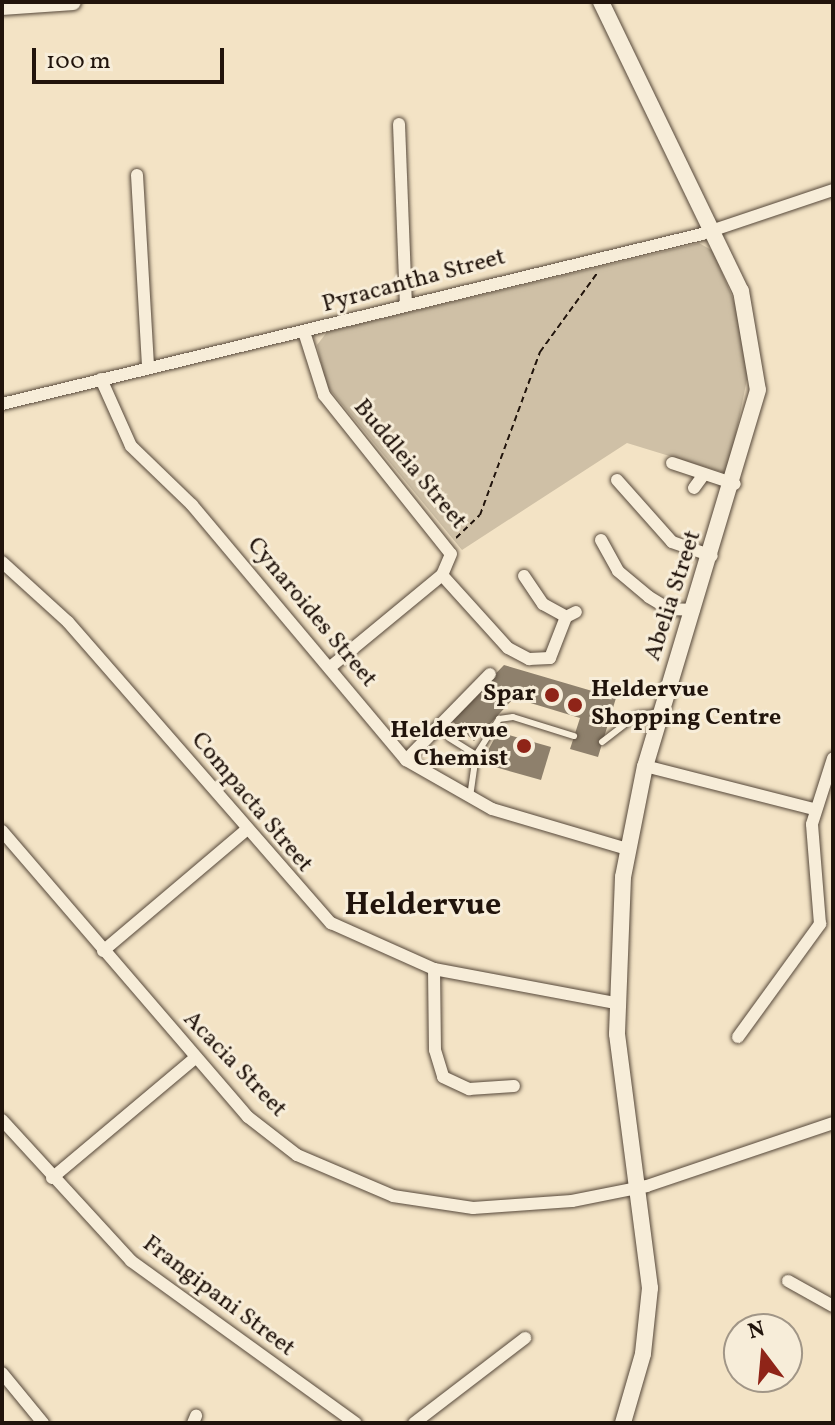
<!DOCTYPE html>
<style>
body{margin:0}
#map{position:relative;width:835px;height:1425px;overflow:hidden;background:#f3e3c5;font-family:Vollkorn,serif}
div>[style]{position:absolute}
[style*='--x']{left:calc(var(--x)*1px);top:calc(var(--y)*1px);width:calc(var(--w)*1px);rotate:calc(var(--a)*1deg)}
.green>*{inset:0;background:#cfc0a6}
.building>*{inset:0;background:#8e806c}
.path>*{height:2px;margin-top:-1px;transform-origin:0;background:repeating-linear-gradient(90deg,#21140c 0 6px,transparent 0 10px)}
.roads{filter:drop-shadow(0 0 2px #56483a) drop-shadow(0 0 2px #56483a)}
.service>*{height:6px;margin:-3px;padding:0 3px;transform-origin:3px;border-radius:3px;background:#f7edd9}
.minor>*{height:12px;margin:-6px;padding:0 6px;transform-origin:6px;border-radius:6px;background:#f7edd9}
.tertiary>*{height:16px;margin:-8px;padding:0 8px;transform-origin:8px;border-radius:8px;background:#f7edd9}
.dots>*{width:22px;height:22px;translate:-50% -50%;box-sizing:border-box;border:4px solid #f7edd9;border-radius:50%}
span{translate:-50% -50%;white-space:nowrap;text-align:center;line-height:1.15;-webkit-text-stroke:6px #f7edd9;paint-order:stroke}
.street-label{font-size:24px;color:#21140c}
.poi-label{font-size:24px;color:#21140c;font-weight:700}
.left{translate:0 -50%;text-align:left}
.right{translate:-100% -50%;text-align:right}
.district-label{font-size:32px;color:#21140c;font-weight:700}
.frame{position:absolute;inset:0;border:4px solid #21140c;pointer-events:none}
.north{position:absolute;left:723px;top:1313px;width:80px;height:80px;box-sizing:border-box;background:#f7edd9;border:2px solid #a19687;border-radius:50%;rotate:344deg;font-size:22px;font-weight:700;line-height:32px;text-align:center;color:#21140c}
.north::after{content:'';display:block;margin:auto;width:28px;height:36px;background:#8f2418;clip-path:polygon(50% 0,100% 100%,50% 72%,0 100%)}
.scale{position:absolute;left:32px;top:48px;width:192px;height:36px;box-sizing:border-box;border:4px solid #21140c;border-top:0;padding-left:10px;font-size:24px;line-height:28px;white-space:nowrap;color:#21140c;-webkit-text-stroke:6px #f7edd9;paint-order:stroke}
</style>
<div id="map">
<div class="green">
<i style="clip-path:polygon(699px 243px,713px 251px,736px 306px,748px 374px,728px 474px,627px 443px,462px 550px,326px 385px,317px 345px,327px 332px)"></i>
</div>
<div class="building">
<i style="clip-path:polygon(504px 665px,616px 698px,598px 757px,570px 749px,580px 718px,514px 698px,474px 741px,451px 720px)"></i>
<i style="clip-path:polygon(498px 732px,551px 747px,541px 780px,481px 763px)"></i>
</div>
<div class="path">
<i style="--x:456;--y:538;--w:33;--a:-44"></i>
<i style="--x:480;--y:515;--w:174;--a:-69.8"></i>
<i style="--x:540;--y:352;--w:99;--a:-54.1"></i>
</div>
<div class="roads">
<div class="service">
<i style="--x:449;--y:738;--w:32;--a:32"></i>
<i style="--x:602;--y:742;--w:44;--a:-37.6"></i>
<i style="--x:637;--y:715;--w:20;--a:-6"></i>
<i style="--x:470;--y:797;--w:42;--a:-81.9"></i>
<i style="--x:476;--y:755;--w:43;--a:-57.4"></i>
<i style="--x:499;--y:719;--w:14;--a:-8"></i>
<i style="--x:513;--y:717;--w:64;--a:17.3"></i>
</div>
<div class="minor">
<i style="--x:399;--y:124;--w:181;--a:87.8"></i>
<i style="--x:137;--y:175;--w:191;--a:86.7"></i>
<i style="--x:305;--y:335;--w:63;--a:72.4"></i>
<i style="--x:324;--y:395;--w:203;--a:51.4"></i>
<i style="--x:451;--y:554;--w:23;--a:113"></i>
<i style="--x:442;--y:575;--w:146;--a:140.5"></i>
<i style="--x:101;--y:379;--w:73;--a:65.9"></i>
<i style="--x:131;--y:446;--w:85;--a:44"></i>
<i style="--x:192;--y:505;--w:333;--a:50"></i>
<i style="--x:406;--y:760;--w:99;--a:29.7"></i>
<i style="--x:492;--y:809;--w:141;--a:16.5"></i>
<i style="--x:2;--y:404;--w:720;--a:-13.65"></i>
<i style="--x:702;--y:234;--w:138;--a:-18.6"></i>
<i style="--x:672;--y:463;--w:66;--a:18.4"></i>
<i style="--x:617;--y:480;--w:83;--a:48.4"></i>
<i style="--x:672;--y:542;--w:42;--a:19.3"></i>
<i style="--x:694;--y:488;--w:17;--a:-54"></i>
<i style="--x:601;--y:540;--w:35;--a:61"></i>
<i style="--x:618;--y:571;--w:40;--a:40"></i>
<i style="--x:649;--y:597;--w:23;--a:31"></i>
<i style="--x:669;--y:609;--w:25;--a:2"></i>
<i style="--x:2;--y:562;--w:89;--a:42.3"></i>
<i style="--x:68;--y:622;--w:400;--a:48.9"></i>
<i style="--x:331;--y:923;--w:113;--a:24.1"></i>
<i style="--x:434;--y:969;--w:185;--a:10.6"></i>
<i style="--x:442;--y:575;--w:98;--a:47.9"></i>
<i style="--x:508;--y:648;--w:24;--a:28"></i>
<i style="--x:529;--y:659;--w:21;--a:-3"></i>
<i style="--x:550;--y:658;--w:44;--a:-68.7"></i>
<i style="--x:566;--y:617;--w:11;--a:-27"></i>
<i style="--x:524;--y:576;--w:34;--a:56"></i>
<i style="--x:543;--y:604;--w:26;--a:29"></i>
<i style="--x:406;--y:760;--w:120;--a:-45.7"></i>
<i style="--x:645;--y:766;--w:174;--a:14.3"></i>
<i style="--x:2;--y:831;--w:377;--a:49.3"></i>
<i style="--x:248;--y:1117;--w:62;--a:37.8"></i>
<i style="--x:297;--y:1155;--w:104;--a:23.1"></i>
<i style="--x:393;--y:1196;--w:81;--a:8.5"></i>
<i style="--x:473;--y:1208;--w:99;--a:-4"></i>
<i style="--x:572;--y:1201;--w:76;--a:-11.3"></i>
<i style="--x:647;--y:1186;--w:196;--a:-18.7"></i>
<i style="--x:820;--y:924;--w:100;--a:-94.6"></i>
<i style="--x:812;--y:824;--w:69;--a:-72.3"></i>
<i style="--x:103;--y:951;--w:186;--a:-40.2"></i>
<i style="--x:434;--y:969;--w:81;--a:89.3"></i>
<i style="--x:435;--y:1050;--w:28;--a:73"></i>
<i style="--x:443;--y:1077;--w:29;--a:25"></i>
<i style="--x:469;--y:1089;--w:45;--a:-3.8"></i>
<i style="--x:738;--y:1037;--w:140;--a:-54"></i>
<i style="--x:2;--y:1120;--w:191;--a:47.5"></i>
<i style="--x:131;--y:1261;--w:277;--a:35.8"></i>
<i style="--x:52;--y:1178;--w:185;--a:-40"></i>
<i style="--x:788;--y:1281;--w:51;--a:29.1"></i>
<i style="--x:2;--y:1373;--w:65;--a:50.6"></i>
<i style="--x:193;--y:1423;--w:8;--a:-67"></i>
<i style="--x:414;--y:1423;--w:140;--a:-37.4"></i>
</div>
<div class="tertiary">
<i style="--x:601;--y:2;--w:321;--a:64.2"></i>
<i style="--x:741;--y:291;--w:100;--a:80.3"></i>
<i style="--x:758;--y:390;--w:393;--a:106.7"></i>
<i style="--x:645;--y:766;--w:113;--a:101.2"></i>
<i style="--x:623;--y:877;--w:157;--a:92.2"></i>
<i style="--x:617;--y:1034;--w:256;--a:82.6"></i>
<i style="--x:650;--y:1288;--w:66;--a:96.1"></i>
<i style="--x:643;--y:1354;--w:72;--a:106.2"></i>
<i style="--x:2;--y:7;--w:71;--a:-4"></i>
</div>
</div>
<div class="dots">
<i style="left:552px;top:695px;background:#8f2418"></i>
<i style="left:575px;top:705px;background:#8f2418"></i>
<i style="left:524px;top:746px;background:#8f2418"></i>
</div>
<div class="street-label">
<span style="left:414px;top:282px;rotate:-15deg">Pyracantha Street</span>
<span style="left:409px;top:465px;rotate:50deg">Buddleia Street</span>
<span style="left:674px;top:596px;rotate:-72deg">Abelia Street</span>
<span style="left:311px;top:613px;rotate:50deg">Cynaroides Street</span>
<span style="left:251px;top:803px;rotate:50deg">Compacta Street</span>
<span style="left:234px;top:1065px;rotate:46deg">Acacia Street</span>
<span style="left:218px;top:1297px;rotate:37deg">Frangipani Street</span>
</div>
<div class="poi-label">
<span class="left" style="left:591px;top:705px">Heldervue<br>Shopping Centre</span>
<span class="right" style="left:536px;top:695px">Spar</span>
<span class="right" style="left:508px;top:746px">Heldervue<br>Chemist</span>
</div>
<div class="district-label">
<span style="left:423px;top:906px">Heldervue</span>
</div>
<div class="frame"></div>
<div class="north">N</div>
<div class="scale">100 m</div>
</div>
